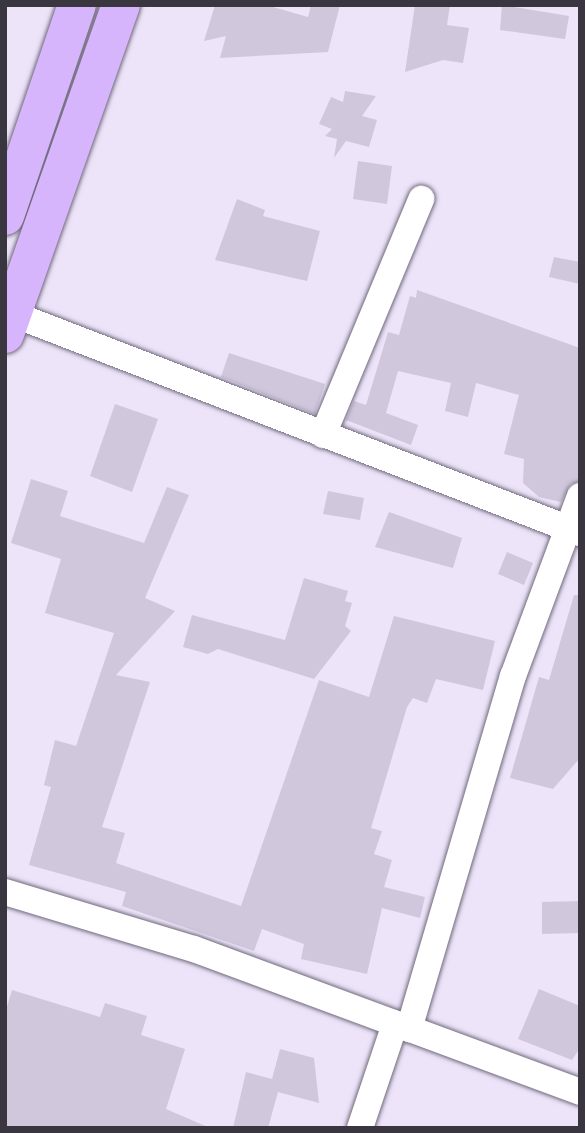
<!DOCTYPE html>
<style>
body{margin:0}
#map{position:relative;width:585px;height:1133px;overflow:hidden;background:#ede4fa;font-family:"Fira Sans Condensed",sans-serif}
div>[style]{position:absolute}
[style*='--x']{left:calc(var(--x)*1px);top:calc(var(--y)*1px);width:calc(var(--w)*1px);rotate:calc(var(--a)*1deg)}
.building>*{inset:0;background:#d0c7dc}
.roads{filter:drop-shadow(0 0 2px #70697b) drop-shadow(0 0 2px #70697b)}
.street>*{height:26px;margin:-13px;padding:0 13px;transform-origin:13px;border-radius:13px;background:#fff}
.primary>*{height:38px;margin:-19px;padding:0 19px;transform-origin:19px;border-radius:19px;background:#d7b5fc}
span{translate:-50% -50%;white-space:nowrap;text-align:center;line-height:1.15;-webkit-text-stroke:5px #fff;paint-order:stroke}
.frame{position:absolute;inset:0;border:7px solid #3a363f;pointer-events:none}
</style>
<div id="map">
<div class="building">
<i style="clip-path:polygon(215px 5px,266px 5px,308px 17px,311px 5px,340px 5px,328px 52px,220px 58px,226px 36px,204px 41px)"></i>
<i style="clip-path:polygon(415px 5px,450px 5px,447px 25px,469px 28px,463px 63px,443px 60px,405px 72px)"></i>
<i style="clip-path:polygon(502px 5px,569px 16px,565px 39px,500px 30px)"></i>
<i style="clip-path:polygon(345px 91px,376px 96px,362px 116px,377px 120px,369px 147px,346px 141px,334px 158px,337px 139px,325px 136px,332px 129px,319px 124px,331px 97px,343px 102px)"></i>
<i style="clip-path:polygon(358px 161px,392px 166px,387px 204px,353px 199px)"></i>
<i style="clip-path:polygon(237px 199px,265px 210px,263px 216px,320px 231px,307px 281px,215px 260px)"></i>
<i style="clip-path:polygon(554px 257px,580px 262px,580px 284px,549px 277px)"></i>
<i style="clip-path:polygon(417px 290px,580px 348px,580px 481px,570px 484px,561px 502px,539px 497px,523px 483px,524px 459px,504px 454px,519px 395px,476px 383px,468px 417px,445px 411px,451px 383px,398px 371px,386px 413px,418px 425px,411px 445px,346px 420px,354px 401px,366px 405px,388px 332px,399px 335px,410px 296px,416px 298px)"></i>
<i style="clip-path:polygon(229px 353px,325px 384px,315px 414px,221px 377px)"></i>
<i style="clip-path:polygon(115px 404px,158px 419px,132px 492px,90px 476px)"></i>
<i style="clip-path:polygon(31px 479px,68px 491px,60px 516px,144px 543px,167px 487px,189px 495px,145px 598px,175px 611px,116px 675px,150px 682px,102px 827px,125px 833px,116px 863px,241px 906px,319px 680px,369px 697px,394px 616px,495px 641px,483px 690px,436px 679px,427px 703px,413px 698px,407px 707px,371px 828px,382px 831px,374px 854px,392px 860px,384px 887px,425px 897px,420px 918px,382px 908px,367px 974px,301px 959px,304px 944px,262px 929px,254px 951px,122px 906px,126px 892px,29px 865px,51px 787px,44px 785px,55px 740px,76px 746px,114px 633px,45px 613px,61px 559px,11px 543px)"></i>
<i style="clip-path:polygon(328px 491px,364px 498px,360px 520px,323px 514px)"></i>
<i style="clip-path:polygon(389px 512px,462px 538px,453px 568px,375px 547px)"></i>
<i style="clip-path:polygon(507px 552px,533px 563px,524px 585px,498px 574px)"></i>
<i style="clip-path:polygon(304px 578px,348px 591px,345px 601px,352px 603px,345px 626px,351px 631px,314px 679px,218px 649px,208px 654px,183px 647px,192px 615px,285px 640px)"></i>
<i style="clip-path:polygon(574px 595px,580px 595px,580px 758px,553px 789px,510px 778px,539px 677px,549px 680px)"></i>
<i style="clip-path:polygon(580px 901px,580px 933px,542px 934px,542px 902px)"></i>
<i style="clip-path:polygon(539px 989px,580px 1006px,580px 1048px,572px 1060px,518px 1039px)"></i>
<i style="clip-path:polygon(12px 990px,100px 1017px,105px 1003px,147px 1016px,141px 1035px,185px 1049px,166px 1109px,210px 1128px,5px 1128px,5px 1013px)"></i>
<i style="clip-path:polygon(280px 1049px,314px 1058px,319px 1103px,278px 1092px,268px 1128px,233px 1128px,246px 1072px,272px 1079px)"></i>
</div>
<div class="roads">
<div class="street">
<i style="--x:5;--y:311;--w:616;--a:21.11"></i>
<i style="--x:323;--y:435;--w:256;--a:-67.4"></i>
<i style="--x:5;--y:892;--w:197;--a:16.8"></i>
<i style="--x:194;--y:949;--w:412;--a:20.3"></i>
<i style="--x:409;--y:1029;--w:368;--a:-73.6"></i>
<i style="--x:513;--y:676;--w:192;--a:-69.6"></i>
<i style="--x:360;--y:1128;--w:110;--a:-71.4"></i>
</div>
<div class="primary">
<i style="--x:5;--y:216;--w:223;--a:-71.2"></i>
<i style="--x:5;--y:334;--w:349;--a:-70.6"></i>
</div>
</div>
<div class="frame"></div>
</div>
